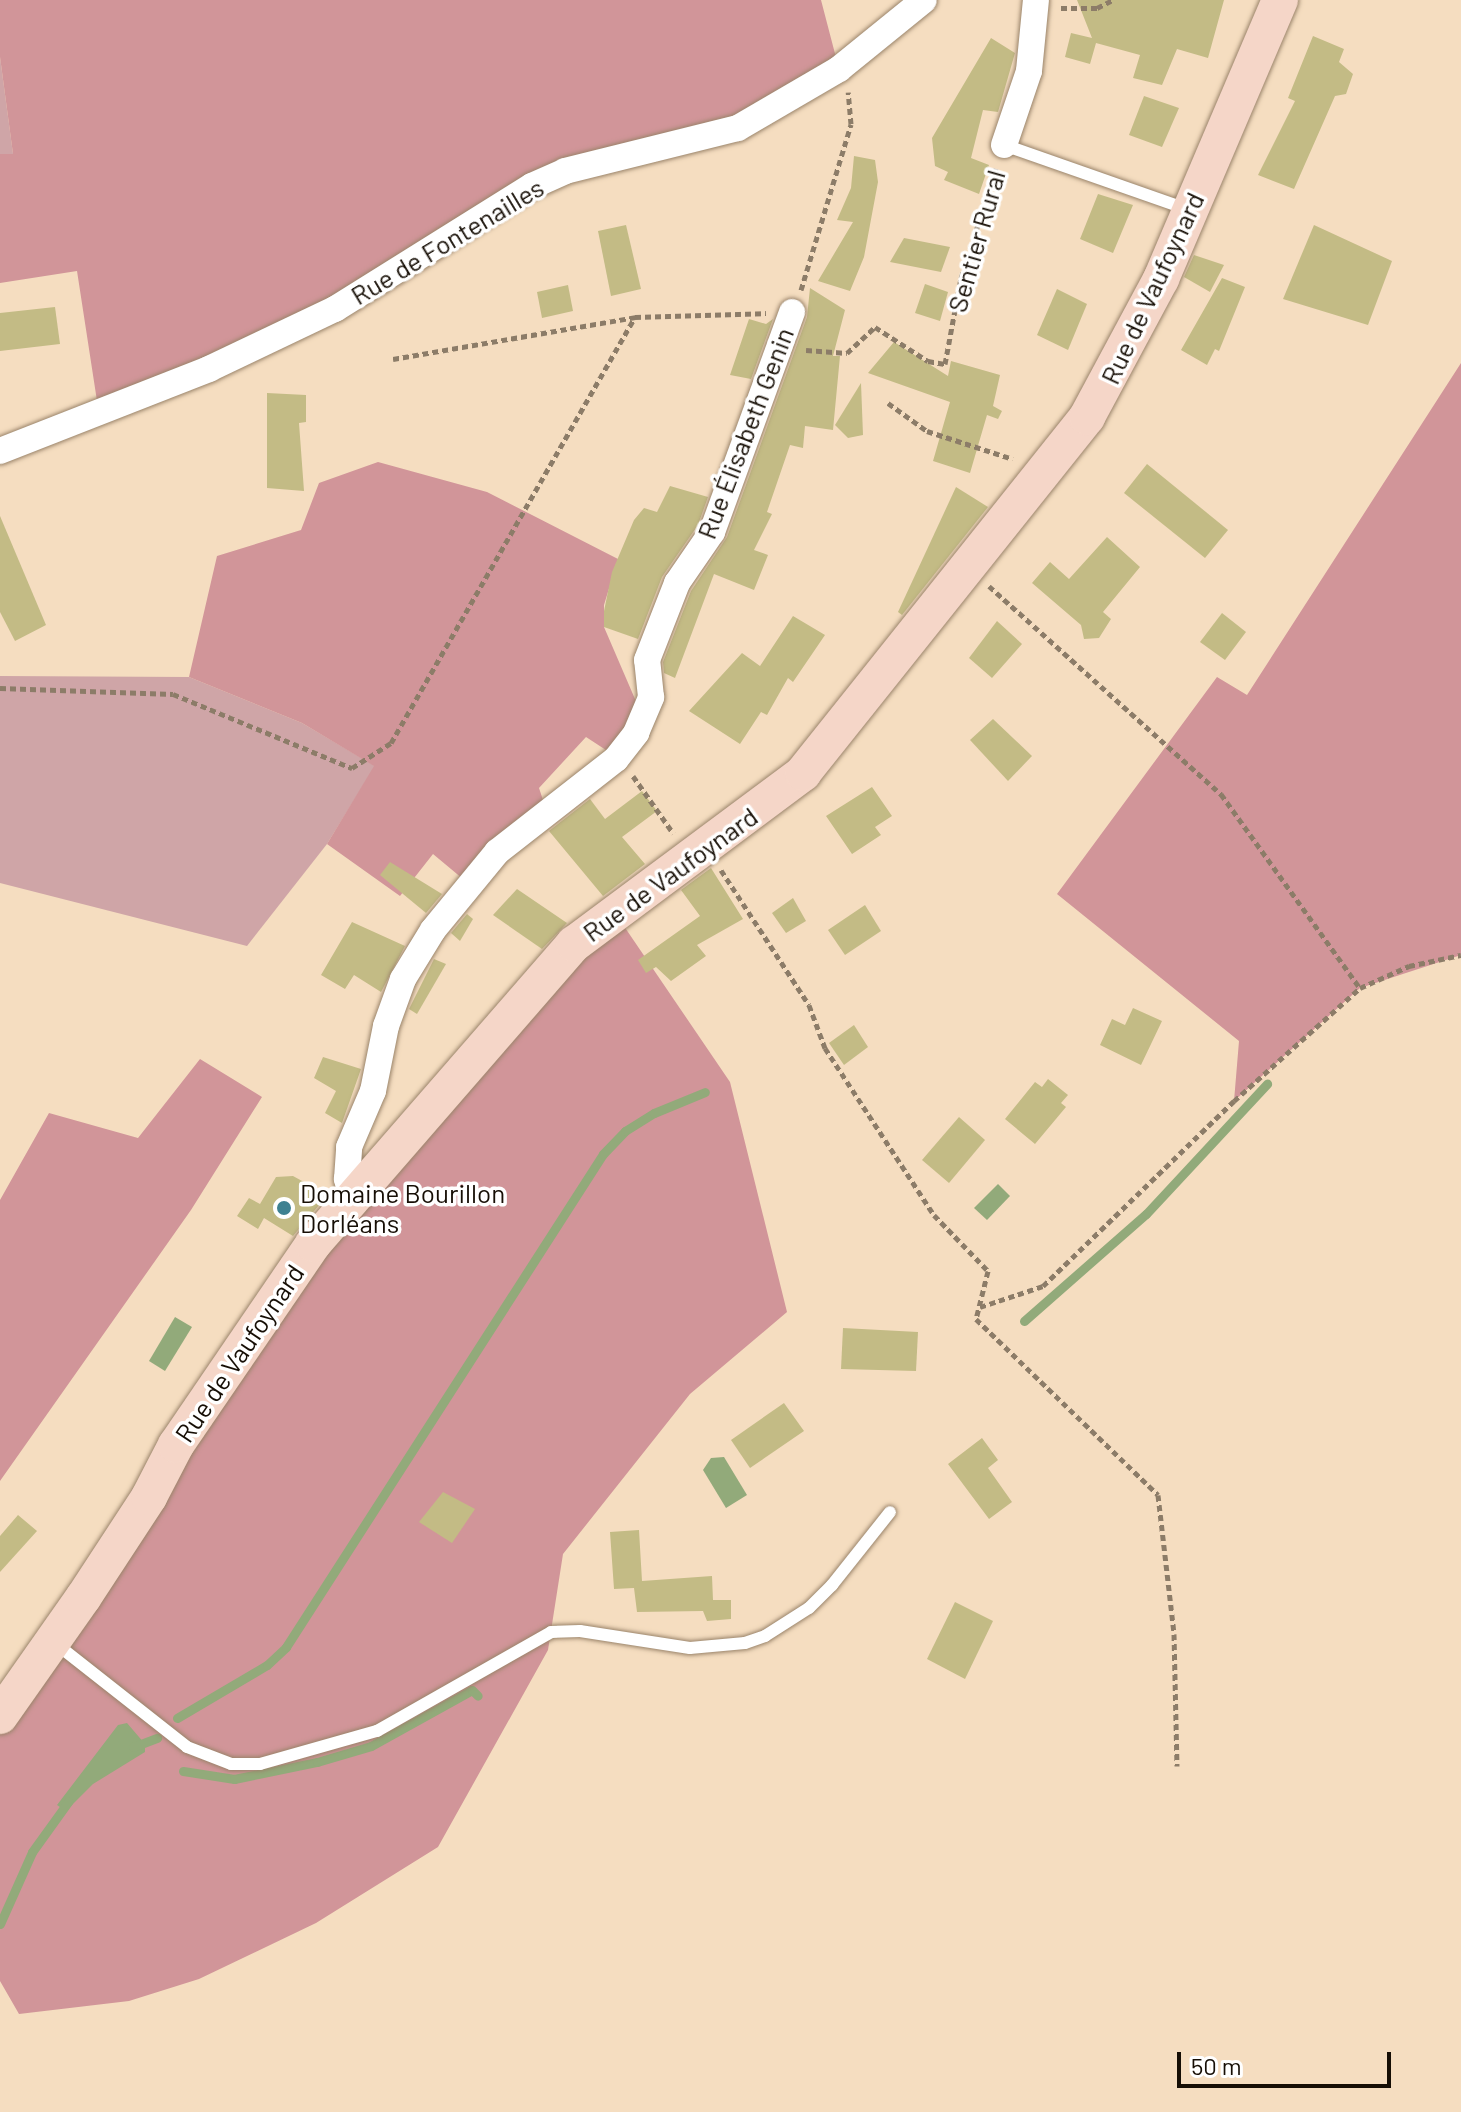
<!DOCTYPE html>
<meta charset="utf-8">
<style>
body{margin:0}
#map{position:relative;width:1461px;height:2112px;overflow:hidden;background:#f5ddc0;font-family:Barlow,sans-serif}
div>[style]{position:absolute}
[style*='--x']{left:calc(var(--x)*1px);top:calc(var(--y)*1px);width:calc(var(--w)*1px);rotate:calc(var(--a)*1deg)}
.green>*{inset:0;background:#cfa5a7}
.forest>*{inset:0;background:#d19599}
.water>*{inset:0;background:#92aa7a}
.stream>*{height:9px;margin:-4.5px;padding:0 4.5px;transform-origin:4.5px;border-radius:4.5px;background:#92aa7a}
.building>*{inset:0;background:#c3bb85}
.path>*{height:5px;margin-top:-2.5px;transform-origin:0;background:repeating-linear-gradient(90deg,#8c7c68 0 6px,transparent 0 10px)}
.roads{filter:drop-shadow(0 0 2px #9a846a) drop-shadow(0 0 2px #9a846a)}
.lane>*{height:12px;margin:-6px;padding:0 6px;transform-origin:6px;border-radius:6px;background:#fff}
.street>*{height:26px;margin:-13px;padding:0 13px;transform-origin:13px;border-radius:13px;background:#fff}
.secondary>*{height:36px;margin:-18px;padding:0 18px;transform-origin:18px;border-radius:18px;background:#f5d6c8}
.dots>*{width:22px;height:22px;translate:-50% -50%;box-sizing:border-box;border:4px solid #fff;border-radius:50%}
span{translate:-50% -50%;white-space:nowrap;text-align:center;line-height:1.15;-webkit-text-stroke:7px #fff;paint-order:stroke}
.street-label{font-size:26px;color:#160e05}
.poi-label{font-size:26px;color:#160e05}
.left{translate:0 -50%;text-align:left}
.scale{position:absolute;left:1177px;top:2052px;width:214px;height:36px;box-sizing:border-box;border:4px solid #160e05;border-top:0;padding-left:10px;font-size:24px;line-height:28px;white-space:nowrap;color:#160e05;-webkit-text-stroke:6px #fff;paint-order:stroke}
</style>
<div id="map">
<div class="green">
<i style="clip-path:polygon(0 57px,13px 154px,0 154px)"></i>
<i style="clip-path:polygon(0 676px,189px 677px,302px 723px,375px 766px,327px 844px,247px 946px,0 883px)"></i>
</div>
<div class="forest">
<i style="clip-path:polygon(0 0,821px 0,839px 69px,705px 140px,602px 160px,418px 260px,99px 414px,77px 271px,0 283px,0 154px,13px 154px,0 57px)"></i>
<i style="clip-path:polygon(1461px 363px,1461px 955px,1360px 988px,1234px 1101px,1239px 1041px,1057px 894px,1217px 677px,1247px 695px)"></i>
<i style="clip-path:polygon(378px 462px,487px 492px,618px 559px,604px 605px,604px 627px,638px 706px,609px 752px,586px 737px,539px 788px,546px 809px,469px 884px,433px 854px,400px 896px,327px 844px,374px 766px,302px 723px,189px 677px,217px 556px,301px 530px,319px 483px)"></i>
<i style="clip-path:polygon(613px 910px,730px 1082px,787px 1312px,690px 1394px,563px 1554px,548px 1650px,438px 1847px,316px 1923px,199px 1979px,129px 2001px,19px 2014px,0 1981px,0 1717px,213px 1392px)"></i>
<i style="clip-path:polygon(200px 1059px,262px 1097px,191px 1210px,0 1481px,0 1200px,49px 1113px,138px 1138px)"></i>
</div>
<div class="water">
<i style="clip-path:polygon(998px 1184px,1010px 1196px,987px 1220px,974px 1208px)"></i>
<i style="clip-path:polygon(175px 1317px,192px 1327px,165px 1371px,149px 1361px)"></i>
<i style="clip-path:polygon(724px 1457px,747px 1495px,726px 1508px,703px 1470px,711px 1458px)"></i>
<i style="clip-path:polygon(127px 1723px,145px 1744px,145px 1752px,93px 1784px,66px 1811px,57px 1805px,118px 1725px)"></i>
</div>
<div class="stream">
<i style="--x:1024;--y:1321;--w:162;--a:-41.3"></i>
<i style="--x:1146;--y:1214;--w:178;--a:-47.1"></i>
<i style="--x:177;--y:1718;--w:104;--a:-30.5"></i>
<i style="--x:267;--y:1665;--w:26;--a:-43"></i>
<i style="--x:286;--y:1647;--w:586;--a:-57.26"></i>
<i style="--x:603;--y:1154;--w:32;--a:-46"></i>
<i style="--x:625;--y:1131;--w:34;--a:-32"></i>
<i style="--x:654;--y:1113;--w:55;--a:-22.4"></i>
<i style="--x:133;--y:1747;--w:26;--a:-21"></i>
<i style="--x:183;--y:1771;--w:52;--a:8.9"></i>
<i style="--x:234;--y:1779;--w:85;--a:-11.6"></i>
<i style="--x:317;--y:1762;--w:56;--a:-16.5"></i>
<i style="--x:371;--y:1746;--w:115;--a:-29"></i>
<i style="--x:472;--y:1690;--w:8;--a:45"></i>
<i style="--x:0;--y:1924;--w:79;--a:-66"></i>
<i style="--x:32;--y:1852;--w:62;--a:-54.2"></i>
</div>
<div class="building">
<i style="clip-path:polygon(1077px 0,1224px 0,1208px 58px,1177px 49px,1162px 85px,1133px 78px,1140px 55px,1096px 43px,1090px 64px,1065px 57px,1071px 33px,1092px 38px)"></i>
<i style="clip-path:polygon(1313px 36px,1344px 49px,1339px 62px,1353px 74px,1346px 94px,1335px 96px,1294px 189px,1258px 175px,1295px 101px,1288px 98px)"></i>
<i style="clip-path:polygon(991px 38px,1015px 53px,998px 112px,983px 110px,971px 158px,989px 165px,979px 194px,944px 180px,948px 172px,935px 166px,932px 138px)"></i>
<i style="clip-path:polygon(1144px 96px,1179px 108px,1162px 147px,1129px 135px)"></i>
<i style="clip-path:polygon(854px 156px,875px 160px,878px 182px,864px 257px,850px 291px,818px 281px,853px 222px,837px 220px,851px 188px)"></i>
<i style="clip-path:polygon(1098px 194px,1133px 205px,1113px 253px,1080px 239px)"></i>
<i style="clip-path:polygon(626px 225px,641px 289px,611px 296px,598px 231px)"></i>
<i style="clip-path:polygon(1314px 225px,1392px 261px,1368px 325px,1283px 299px)"></i>
<i style="clip-path:polygon(904px 238px,950px 247px,941px 272px,890px 262px)"></i>
<i style="clip-path:polygon(1194px 255px,1224px 265px,1210px 292px,1184px 277px)"></i>
<i style="clip-path:polygon(1222px 278px,1245px 287px,1219px 351px,1215px 349px,1207px 365px,1181px 350px)"></i>
<i style="clip-path:polygon(925px 284px,948px 292px,940px 321px,915px 313px)"></i>
<i style="clip-path:polygon(568px 285px,573px 311px,542px 318px,537px 292px)"></i>
<i style="clip-path:polygon(810px 288px,845px 310px,833px 356px,840px 356px,833px 430px,805px 426px,803px 448px,790px 445px,767px 512px,772px 514px,754px 550px,768px 555px,754px 590px,714px 574px,675px 678px,664px 673px,663px 662px,691px 591px,727px 537px,807px 317px)"></i>
<i style="clip-path:polygon(1057px 289px,1087px 304px,1068px 350px,1037px 335px)"></i>
<i style="clip-path:polygon(55px 307px,60px 344px,0 351px,0 313px)"></i>
<i style="clip-path:polygon(749px 319px,766px 324px,773px 319px,751px 379px,730px 375px)"></i>
<i style="clip-path:polygon(894px 342px,948px 376px,951px 361px,1000px 375px,993px 406px,1002px 411px,998px 419px,987px 415px,970px 473px,933px 461px,950px 402px,868px 373px)"></i>
<i style="clip-path:polygon(861px 383px,863px 435px,848px 438px,835px 425px)"></i>
<i style="clip-path:polygon(267px 393px,306px 395px,306px 422px,299px 423px,304px 491px,267px 488px)"></i>
<i style="clip-path:polygon(1147px 464px,1228px 530px,1205px 558px,1124px 493px)"></i>
<i style="clip-path:polygon(670px 486px,708px 497px,698px 525px,662px 577px,638px 639px,604px 627px,604px 611px,612px 572px,634px 520px,644px 508px,657px 512px)"></i>
<i style="clip-path:polygon(956px 487px,988px 507px,902px 615px,898px 612px)"></i>
<i style="clip-path:polygon(0 516px,46px 625px,15px 641px,0 612px)"></i>
<i style="clip-path:polygon(1107px 537px,1140px 567px,1103px 612px,1111px 619px,1099px 638px,1084px 639px,1081px 625px,1032px 583px,1050px 562px,1069px 579px)"></i>
<i style="clip-path:polygon(1222px 613px,1246px 632px,1225px 660px,1200px 642px)"></i>
<i style="clip-path:polygon(793px 616px,825px 635px,793px 682px,788px 678px,767px 715px,761px 712px,740px 744px,689px 711px,742px 653px,760px 666px)"></i>
<i style="clip-path:polygon(997px 621px,1022px 644px,992px 678px,969px 658px)"></i>
<i style="clip-path:polygon(993px 719px,1032px 756px,1008px 781px,970px 740px)"></i>
<i style="clip-path:polygon(872px 787px,892px 816px,875px 827px,881px 835px,852px 854px,826px 816px)"></i>
<i style="clip-path:polygon(642px 791px,657px 811px,622px 837px,645px 864px,603px 896px,549px 831px,590px 799px,605px 819px)"></i>
<i style="clip-path:polygon(390px 862px,442px 894px,426px 913px,380px 875px)"></i>
<i style="clip-path:polygon(711px 868px,743px 919px,697px 945px,706px 956px,671px 981px,656px 967px,646px 973px,638px 960px,700px 916px,681px 890px)"></i>
<i style="clip-path:polygon(517px 889px,567px 923px,542px 949px,493px 915px)"></i>
<i style="clip-path:polygon(793px 898px,806px 921px,786px 933px,772px 913px)"></i>
<i style="clip-path:polygon(865px 905px,881px 931px,845px 955px,828px 930px)"></i>
<i style="clip-path:polygon(467px 914px,473px 919px,460px 941px,451px 933px)"></i>
<i style="clip-path:polygon(352px 922px,405px 946px,381px 992px,354px 975px,345px 989px,321px 975px)"></i>
<i style="clip-path:polygon(434px 959px,446px 964px,417px 1014px,409px 1009px)"></i>
<i style="clip-path:polygon(1133px 1008px,1162px 1021px,1141px 1065px,1100px 1045px,1112px 1019px,1125px 1025px)"></i>
<i style="clip-path:polygon(854px 1025px,868px 1047px,844px 1065px,829px 1043px)"></i>
<i style="clip-path:polygon(323px 1057px,361px 1069px,342px 1123px,325px 1113px,336px 1091px,314px 1078px)"></i>
<i style="clip-path:polygon(1048px 1079px,1068px 1095px,1061px 1103px,1066px 1107px,1035px 1144px,1005px 1119px,1035px 1082px,1042px 1087px)"></i>
<i style="clip-path:polygon(959px 1117px,985px 1140px,949px 1183px,922px 1160px)"></i>
<i style="clip-path:polygon(293px 1176px,324px 1193px,325px 1198px,293px 1236px,264px 1218px,258px 1229px,237px 1216px,249px 1198px,260px 1204px,276px 1177px)"></i>
<i style="clip-path:polygon(843px 1328px,918px 1332px,916px 1371px,841px 1369px)"></i>
<i style="clip-path:polygon(784px 1403px,804px 1431px,750px 1468px,731px 1440px)"></i>
<i style="clip-path:polygon(982px 1438px,998px 1460px,988px 1468px,1012px 1502px,989px 1519px,948px 1464px)"></i>
<i style="clip-path:polygon(443px 1492px,475px 1509px,452px 1543px,419px 1522px)"></i>
<i style="clip-path:polygon(18px 1515px,37px 1531px,0 1572px,0 1536px)"></i>
<i style="clip-path:polygon(639px 1530px,642px 1581px,712px 1576px,713px 1600px,731px 1600px,731px 1619px,707px 1621px,703px 1611px,637px 1612px,634px 1588px,614px 1589px,610px 1532px)"></i>
<i style="clip-path:polygon(955px 1602px,993px 1621px,965px 1679px,927px 1659px)"></i>
</div>
<div class="path">
<i style="--x:1061;--y:8;--w:36;--a:0"></i>
<i style="--x:1097;--y:8;--w:18;--a:-27"></i>
<i style="--x:801;--y:290;--w:173;--a:-73.2"></i>
<i style="--x:851;--y:124;--w:32;--a:-95"></i>
<i style="--x:806;--y:350;--w:41;--a:4.2"></i>
<i style="--x:847;--y:353;--w:38;--a:-43"></i>
<i style="--x:875;--y:327;--w:63;--a:32.7"></i>
<i style="--x:928;--y:361;--w:17;--a:10"></i>
<i style="--x:945;--y:364;--w:87;--a:-79.5"></i>
<i style="--x:961;--y:278;--w:115;--a:-72.3"></i>
<i style="--x:393;--y:359;--w:246;--a:-9.8"></i>
<i style="--x:635;--y:317;--w:131;--a:-1.7"></i>
<i style="--x:888;--y:403;--w:48;--a:35.7"></i>
<i style="--x:927;--y:431;--w:90;--a:18"></i>
<i style="--x:989;--y:586;--w:312;--a:41.9"></i>
<i style="--x:1221;--y:794;--w:239;--a:54.4"></i>
<i style="--x:0;--y:688;--w:173;--a:2"></i>
<i style="--x:173;--y:694;--w:194;--a:22.5"></i>
<i style="--x:352;--y:768;--w:46;--a:-32.7"></i>
<i style="--x:391;--y:743;--w:491;--a:-60.2"></i>
<i style="--x:633;--y:776;--w:70;--a:54.9"></i>
<i style="--x:721;--y:870;--w:161;--a:56.9"></i>
<i style="--x:809;--y:1005;--w:46;--a:69.6"></i>
<i style="--x:825;--y:1048;--w:199;--a:56.9"></i>
<i style="--x:934;--y:1215;--w:78;--a:46"></i>
<i style="--x:988;--y:1271;--w:49;--a:104"></i>
<i style="--x:976;--y:1319;--w:253;--a:44"></i>
<i style="--x:1158;--y:1495;--w:140;--a:83.4"></i>
<i style="--x:1174;--y:1634;--w:132;--a:88.7"></i>
<i style="--x:980;--y:1307;--w:66;--a:-18.4"></i>
<i style="--x:1043;--y:1286;--w:266;--a:-44.1"></i>
<i style="--x:1234;--y:1101;--w:169;--a:-41.9"></i>
<i style="--x:1360;--y:988;--w:54;--a:-24.2"></i>
<i style="--x:1409;--y:966;--w:53;--a:-11.9"></i>
</div>
<div class="roads">
<div class="lane">
<i style="--x:1004;--y:145;--w:194;--a:19.3"></i>
<i style="--x:55;--y:1643;--w:168;--a:38.2"></i>
<i style="--x:187;--y:1747;--w:47;--a:21.1"></i>
<i style="--x:231;--y:1764;--w:29;--a:0"></i>
<i style="--x:260;--y:1764;--w:122;--a:-15.8"></i>
<i style="--x:377;--y:1731;--w:200;--a:-29.6"></i>
<i style="--x:551;--y:1632;--w:29;--a:-2"></i>
<i style="--x:580;--y:1631;--w:111;--a:8.8"></i>
<i style="--x:690;--y:1648;--w:55;--a:-5.2"></i>
<i style="--x:745;--y:1643;--w:21;--a:-19"></i>
<i style="--x:765;--y:1636;--w:52;--a:-32.5"></i>
<i style="--x:809;--y:1608;--w:33;--a:-45"></i>
<i style="--x:832;--y:1585;--w:93;--a:-51.5"></i>
</div>
<div class="street">
<i style="--x:1004;--y:145;--w:78;--a:-71.3"></i>
<i style="--x:1029;--y:71;--w:71;--a:-84.4"></i>
<i style="--x:0;--y:451;--w:225;--a:-21.4"></i>
<i style="--x:209;--y:369;--w:140;--a:-25.5"></i>
<i style="--x:335;--y:309;--w:232;--a:-32"></i>
<i style="--x:532;--y:186;--w:36;--a:-24"></i>
<i style="--x:565;--y:171;--w:178;--a:-14"></i>
<i style="--x:738;--y:128;--w:117;--a:-30.3"></i>
<i style="--x:839;--y:69;--w:109;--a:-39.1"></i>
<i style="--x:352;--y:1198;--w:20;--a:-105"></i>
<i style="--x:347;--y:1179;--w:32;--a:-86"></i>
<i style="--x:349;--y:1147;--w:61;--a:-66.8"></i>
<i style="--x:373;--y:1091;--w:66;--a:-78.7"></i>
<i style="--x:386;--y:1026;--w:50;--a:-70.1"></i>
<i style="--x:403;--y:979;--w:57;--a:-58.5"></i>
<i style="--x:433;--y:930;--w:101;--a:-50.6"></i>
<i style="--x:497;--y:852;--w:151;--a:-38"></i>
<i style="--x:616;--y:759;--w:33;--a:-52"></i>
<i style="--x:636;--y:733;--w:39;--a:-67"></i>
<i style="--x:651;--y:697;--w:37;--a:-96"></i>
<i style="--x:647;--y:660;--w:83;--a:-68.7"></i>
<i style="--x:677;--y:583;--w:62;--a:-55.5"></i>
<i style="--x:712;--y:532;--w:234;--a:-70"></i>
</div>
<div class="secondary">
<i style="--x:0;--y:1716;--w:144;--a:-54.9"></i>
<i style="--x:83;--y:1598;--w:121;--a:-56.8"></i>
<i style="--x:149;--y:1497;--w:59;--a:-62.6"></i>
<i style="--x:176;--y:1445;--w:243;--a:-55.7"></i>
<i style="--x:313;--y:1244;--w:398;--a:-49"></i>
<i style="--x:574;--y:944;--w:286;--a:-36.7"></i>
<i style="--x:803;--y:773;--w:455;--a:-51.4"></i>
<i style="--x:1087;--y:417;--w:157;--a:-61.8"></i>
<i style="--x:1161;--y:279;--w:303;--a:-66.9"></i>
</div>
</div>
<div class="dots">
<i style="left:284px;top:1208px;background:#3e8191"></i>
</div>
<div class="street-label">
<span style="left:447px;top:241px;rotate:-31deg">Rue de Fontenailles</span>
<span style="left:976px;top:241px;rotate:-74deg">Sentier Rural</span>
<span style="left:1152px;top:288px;rotate:-65deg">Rue de Vaufoynard</span>
<span style="left:745px;top:433px;rotate:-69deg">Rue Élisabeth Genin</span>
<span style="left:670px;top:874px;rotate:-36deg">Rue de Vaufoynard</span>
<span style="left:239px;top:1353px;rotate:-56deg">Rue de Vaufoynard</span>
</div>
<div class="poi-label">
<span class="left" style="left:300px;top:1208px">Domaine Bourillon<br>Dorléans</span>
</div>
<div class="scale">50 m</div>
</div>
